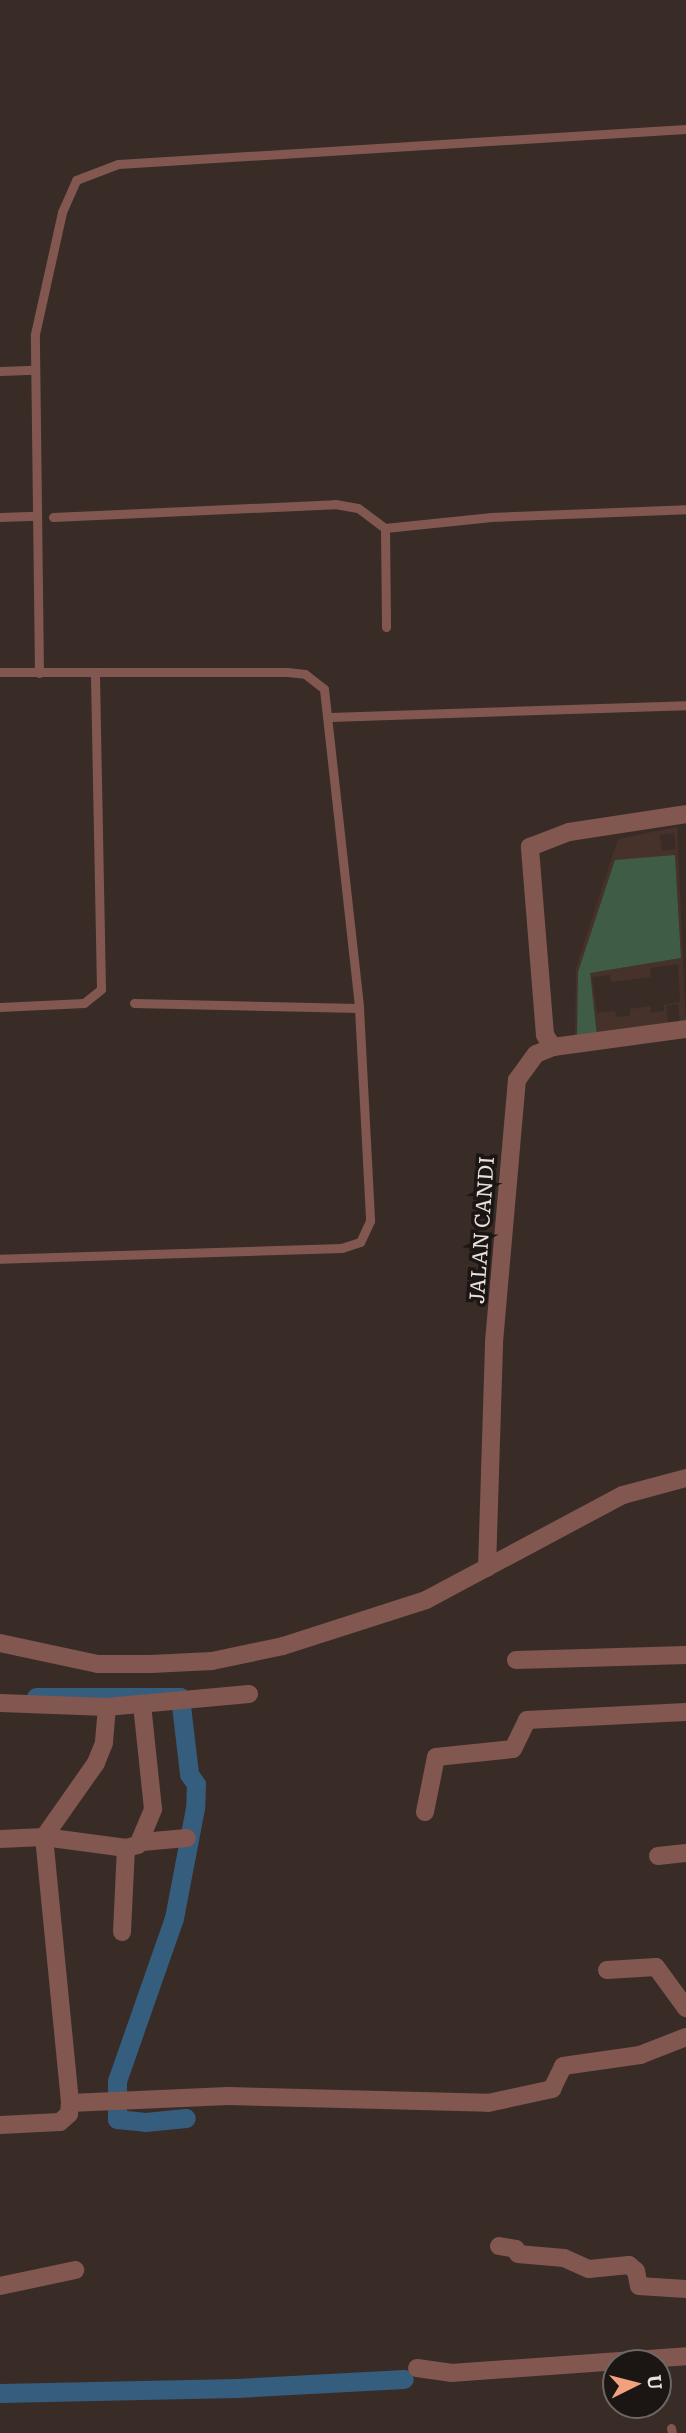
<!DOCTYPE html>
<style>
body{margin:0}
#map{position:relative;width:686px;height:2433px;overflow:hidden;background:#392c27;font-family:Literata,serif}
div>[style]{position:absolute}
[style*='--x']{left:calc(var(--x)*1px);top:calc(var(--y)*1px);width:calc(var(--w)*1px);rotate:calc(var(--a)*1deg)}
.built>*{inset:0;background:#46322b}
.green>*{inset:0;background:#3f5d46}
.canal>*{height:19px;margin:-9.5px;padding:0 9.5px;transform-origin:9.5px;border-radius:9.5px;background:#355d7d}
.service>*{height:9px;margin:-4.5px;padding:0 4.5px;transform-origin:4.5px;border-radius:4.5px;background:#825750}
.minor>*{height:18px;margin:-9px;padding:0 9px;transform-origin:9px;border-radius:9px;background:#825750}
span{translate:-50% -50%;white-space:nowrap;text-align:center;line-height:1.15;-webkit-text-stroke:7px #1b1613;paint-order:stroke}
.street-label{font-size:21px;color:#e9e0dd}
.north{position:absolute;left:602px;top:2349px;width:70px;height:70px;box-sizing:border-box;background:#1b1613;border:2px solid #6d6764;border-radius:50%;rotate:84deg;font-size:19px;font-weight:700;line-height:28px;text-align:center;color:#e9e0dd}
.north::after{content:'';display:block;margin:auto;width:24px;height:32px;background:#f1a17d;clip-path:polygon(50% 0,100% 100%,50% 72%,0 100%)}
</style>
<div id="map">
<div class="built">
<i style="clip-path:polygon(evenodd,677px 827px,686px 1025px,575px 1040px,576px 968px,618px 839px,677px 827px,674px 833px,676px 849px,662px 851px,660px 835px,674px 833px,677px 827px,675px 855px,681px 958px,590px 973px,675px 855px,677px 827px,678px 964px,680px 1002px,664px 1005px,664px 1011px,651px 1013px,650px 1006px,630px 1009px,630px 1016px,616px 1017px,615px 1011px,597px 1013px,592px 977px,610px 975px,611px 982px,651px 977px,650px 968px,678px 964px,677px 827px,678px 1004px,680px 1023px,668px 1024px,666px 1006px,678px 1004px)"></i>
</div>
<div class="green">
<i style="clip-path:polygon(675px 855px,681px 958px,590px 973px,597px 1036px,577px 1038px,578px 972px,615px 860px)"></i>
</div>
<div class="canal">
<i style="--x:36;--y:1697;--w:144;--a:0"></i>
<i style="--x:180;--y:1697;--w:78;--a:83.3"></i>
<i style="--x:189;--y:1774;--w:12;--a:55"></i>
<i style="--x:196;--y:1784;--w:24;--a:92"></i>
<i style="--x:195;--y:1808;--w:112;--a:100.8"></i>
<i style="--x:174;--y:1918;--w:173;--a:109.3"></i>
<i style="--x:117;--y:2081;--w:38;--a:90"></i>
<i style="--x:117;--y:2119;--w:28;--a:6"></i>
<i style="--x:145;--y:2122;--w:41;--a:-5.6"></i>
<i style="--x:0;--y:2393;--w:237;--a:-1.2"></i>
<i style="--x:237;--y:2388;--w:167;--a:-3.1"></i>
</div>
<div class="service">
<i style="--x:0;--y:371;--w:34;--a:-2"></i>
<i style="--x:0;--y:517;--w:36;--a:-2"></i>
<i style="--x:53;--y:517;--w:282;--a:-2.6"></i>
<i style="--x:335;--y:504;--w:23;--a:10"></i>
<i style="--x:358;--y:508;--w:34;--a:37"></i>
<i style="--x:385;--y:528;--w:99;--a:89.4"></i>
<i style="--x:385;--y:528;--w:107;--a:-5.9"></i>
<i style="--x:491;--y:517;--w:195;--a:-2.3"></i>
<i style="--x:0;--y:672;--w:287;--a:0"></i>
<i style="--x:287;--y:672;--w:18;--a:6"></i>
<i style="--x:305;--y:674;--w:24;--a:38"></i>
<i style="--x:324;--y:689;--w:321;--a:83.7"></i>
<i style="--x:359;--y:1008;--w:213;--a:87"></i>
<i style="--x:370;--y:1221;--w:23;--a:115"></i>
<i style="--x:360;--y:1242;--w:19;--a:162"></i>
<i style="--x:342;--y:1248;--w:342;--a:178.2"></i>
<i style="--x:39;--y:673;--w:339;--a:-90.7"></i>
<i style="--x:35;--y:334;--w:125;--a:-77.5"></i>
<i style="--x:62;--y:212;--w:35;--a:-66"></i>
<i style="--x:76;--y:180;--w:45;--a:-20.9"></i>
<i style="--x:118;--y:164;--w:569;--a:-3.53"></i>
<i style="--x:330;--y:717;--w:356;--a:-1.9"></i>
<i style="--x:134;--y:1003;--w:225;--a:1.3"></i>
<i style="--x:0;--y:1007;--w:84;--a:-2.7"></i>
<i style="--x:84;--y:1003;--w:22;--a:-39"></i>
<i style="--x:101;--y:989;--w:314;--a:-91.1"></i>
<i style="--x:671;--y:2428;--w:5;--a:79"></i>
</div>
<div class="minor">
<i style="--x:553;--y:1047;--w:14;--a:-124"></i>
<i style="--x:545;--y:1035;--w:189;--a:-94.6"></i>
<i style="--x:530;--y:847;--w:42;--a:-21"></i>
<i style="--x:569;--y:832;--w:118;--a:-8.7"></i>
<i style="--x:487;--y:1568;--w:226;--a:-88.2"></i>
<i style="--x:494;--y:1342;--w:263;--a:-85"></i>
<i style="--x:517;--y:1080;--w:32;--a:-54"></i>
<i style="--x:536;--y:1054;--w:18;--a:-22"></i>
<i style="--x:553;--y:1047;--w:134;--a:-7.7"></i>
<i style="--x:0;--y:1643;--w:100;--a:12.1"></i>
<i style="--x:98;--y:1664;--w:53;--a:0"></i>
<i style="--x:151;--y:1664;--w:61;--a:-2.8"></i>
<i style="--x:212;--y:1661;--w:73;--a:-11.9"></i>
<i style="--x:283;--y:1646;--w:150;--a:-17.8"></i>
<i style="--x:426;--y:1600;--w:223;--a:-28.1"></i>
<i style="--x:623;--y:1495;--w:65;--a:-15.1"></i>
<i style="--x:516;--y:1660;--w:170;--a:-1.7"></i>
<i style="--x:249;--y:1694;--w:143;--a:174.8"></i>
<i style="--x:107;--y:1707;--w:36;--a:95"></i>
<i style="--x:104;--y:1743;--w:22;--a:112"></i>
<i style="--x:96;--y:1763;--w:90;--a:125.1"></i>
<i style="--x:44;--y:1837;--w:267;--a:84.4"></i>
<i style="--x:70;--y:2103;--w:158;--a:-2.5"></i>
<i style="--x:228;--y:2096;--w:260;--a:1.5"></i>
<i style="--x:488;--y:2103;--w:66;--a:-12.3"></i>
<i style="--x:552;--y:2089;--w:25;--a:-64"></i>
<i style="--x:563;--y:2066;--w:78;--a:-8.1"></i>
<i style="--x:640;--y:2055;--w:49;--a:-21.4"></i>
<i style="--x:0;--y:1703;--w:107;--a:2.1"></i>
<i style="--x:425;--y:1812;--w:56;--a:-78.7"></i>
<i style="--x:436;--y:1757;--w:77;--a:-5.9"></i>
<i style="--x:513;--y:1749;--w:32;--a:-64"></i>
<i style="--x:527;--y:1720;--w:159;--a:-2.9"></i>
<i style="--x:0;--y:1839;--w:44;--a:-2.6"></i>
<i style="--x:44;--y:1837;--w:83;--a:7.6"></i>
<i style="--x:126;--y:1848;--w:12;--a:-14"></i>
<i style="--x:138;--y:1845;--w:39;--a:-67"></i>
<i style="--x:153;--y:1809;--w:106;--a:-96"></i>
<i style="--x:142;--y:1842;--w:45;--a:-5.1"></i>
<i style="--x:658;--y:1856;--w:28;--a:-6"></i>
<i style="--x:122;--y:1932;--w:84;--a:-87.3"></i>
<i style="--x:607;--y:1970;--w:49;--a:-3.5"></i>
<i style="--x:656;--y:1967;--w:51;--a:53.8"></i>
<i style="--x:0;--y:2125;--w:60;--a:-2.9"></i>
<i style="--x:60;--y:2122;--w:12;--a:-42"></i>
<i style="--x:69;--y:2114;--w:11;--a:-85"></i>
<i style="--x:499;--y:2246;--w:17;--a:10"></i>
<i style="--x:516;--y:2249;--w:5;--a:68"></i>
<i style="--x:518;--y:2254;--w:46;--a:5"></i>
<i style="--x:564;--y:2258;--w:27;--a:24"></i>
<i style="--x:589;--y:2269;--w:40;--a:-5.7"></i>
<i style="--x:629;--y:2265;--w:9;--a:41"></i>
<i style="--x:636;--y:2271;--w:15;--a:79"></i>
<i style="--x:639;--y:2286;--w:47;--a:3.7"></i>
<i style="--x:0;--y:2286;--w:77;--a:-12"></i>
<i style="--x:417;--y:2368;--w:34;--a:8"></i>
<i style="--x:451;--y:2373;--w:236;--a:-4.1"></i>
</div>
<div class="street-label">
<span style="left:480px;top:1230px;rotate:-86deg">JALAN CANDI</span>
</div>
<div class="north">U</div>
</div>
